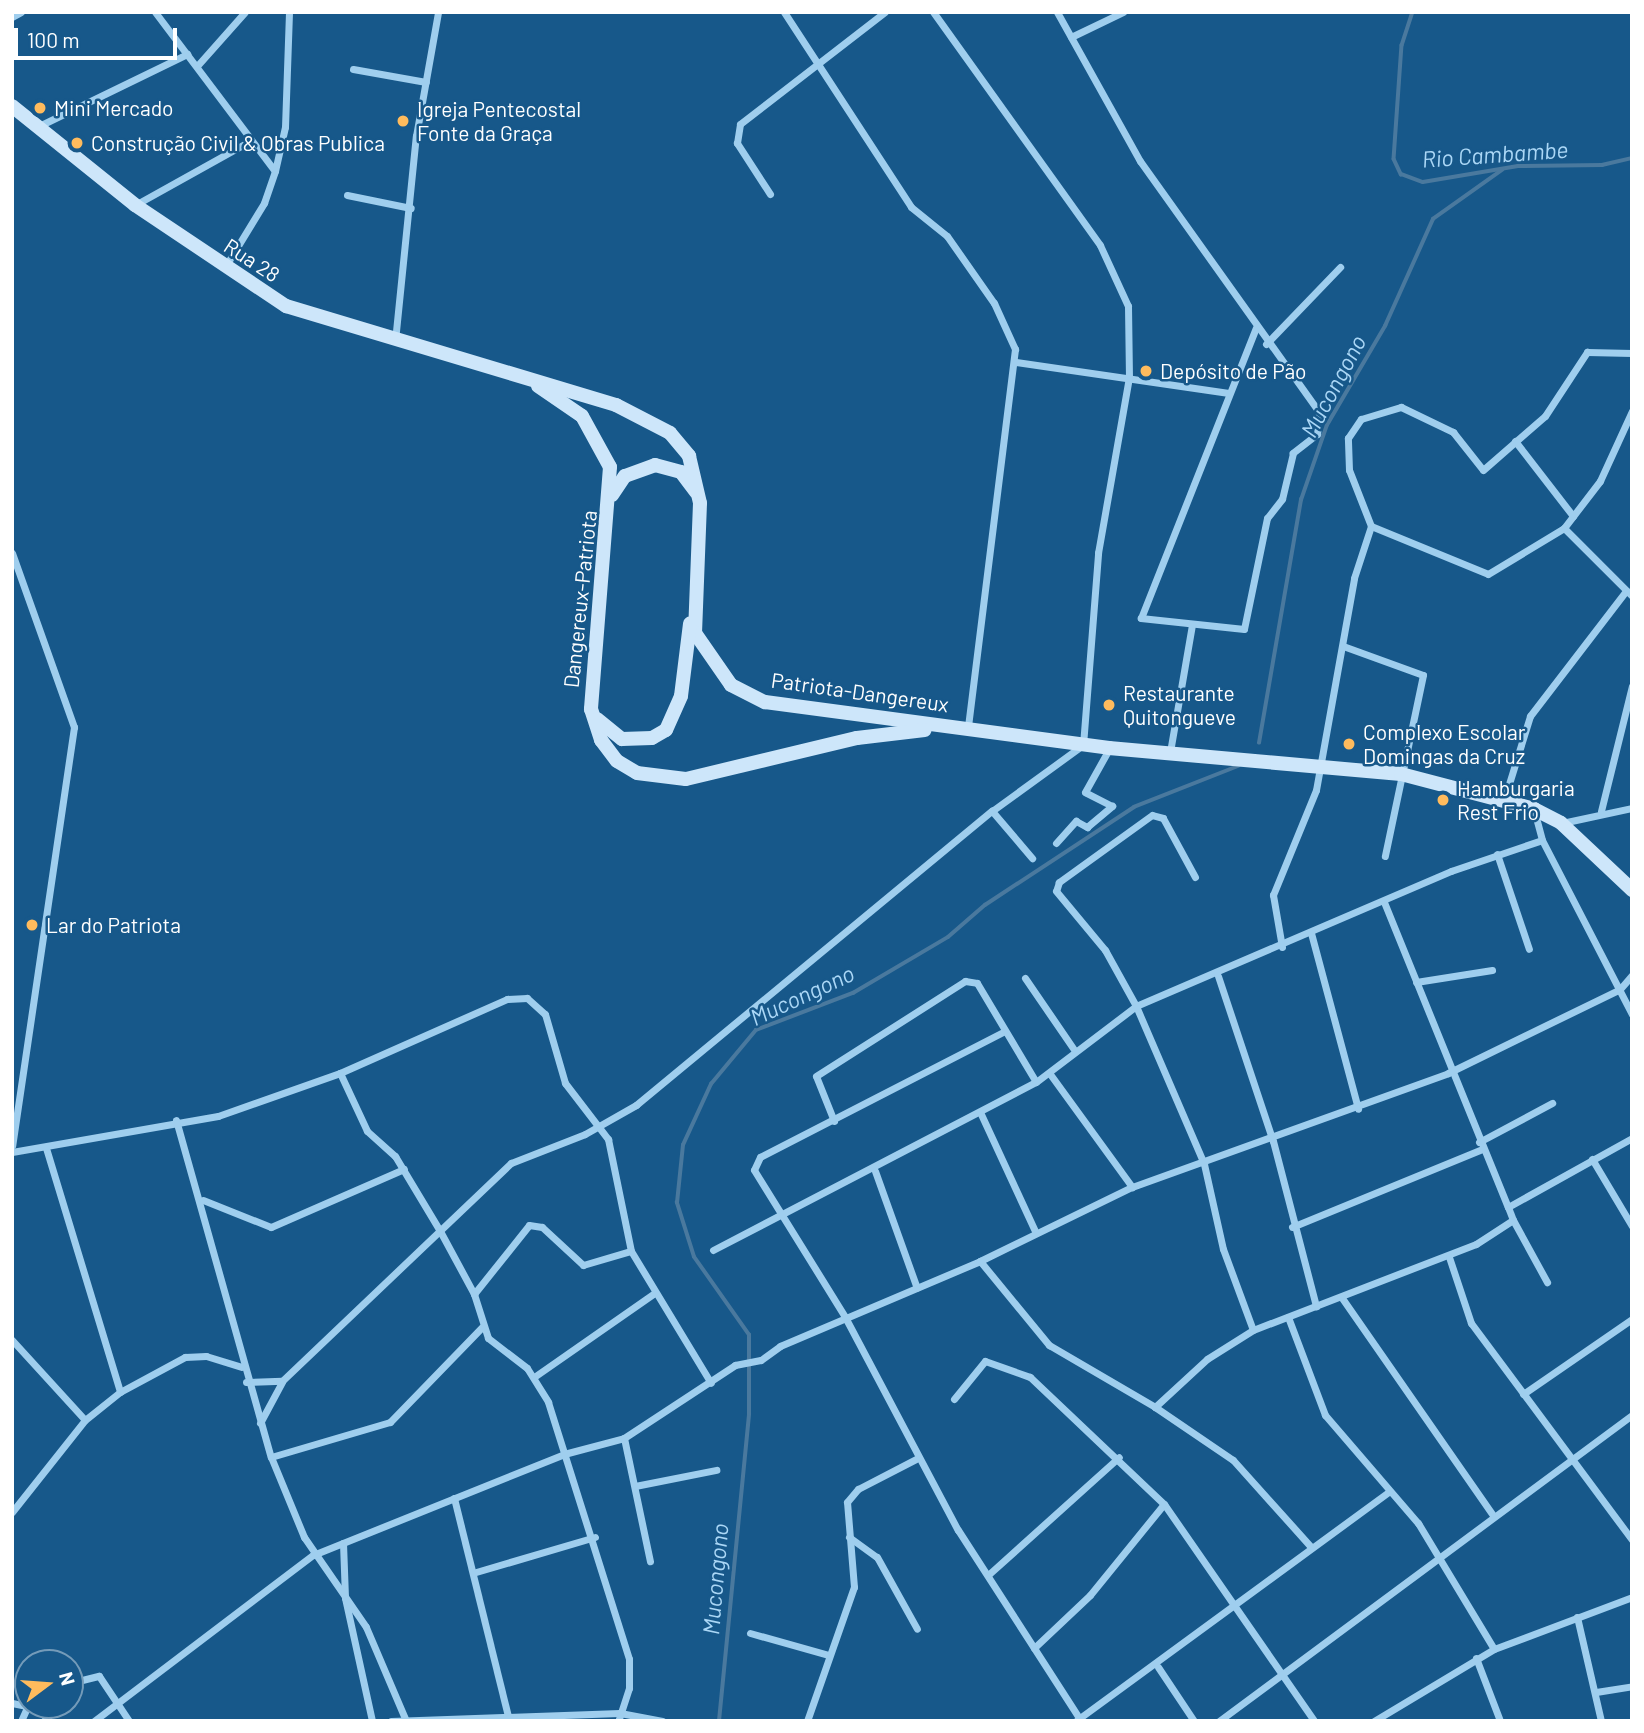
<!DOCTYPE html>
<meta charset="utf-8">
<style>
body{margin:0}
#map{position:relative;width:1644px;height:1733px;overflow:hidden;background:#17588a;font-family:Barlow,sans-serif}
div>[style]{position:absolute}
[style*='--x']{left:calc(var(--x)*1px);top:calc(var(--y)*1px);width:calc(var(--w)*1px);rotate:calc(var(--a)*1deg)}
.stream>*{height:3.5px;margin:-1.75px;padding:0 1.75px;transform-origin:1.75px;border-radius:1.75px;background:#4a799e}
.street>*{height:7px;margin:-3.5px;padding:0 3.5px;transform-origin:3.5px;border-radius:3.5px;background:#9fceee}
.secondary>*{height:14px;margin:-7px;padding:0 7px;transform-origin:7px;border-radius:7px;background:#cde6fa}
.dots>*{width:19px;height:19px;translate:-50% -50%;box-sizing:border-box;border:4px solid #17588a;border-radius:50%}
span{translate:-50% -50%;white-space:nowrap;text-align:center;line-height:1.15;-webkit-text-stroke:5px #17588a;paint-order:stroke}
.poi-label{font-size:21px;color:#fff}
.left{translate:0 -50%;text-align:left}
.street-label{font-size:21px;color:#fff}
.water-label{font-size:23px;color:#abd7f6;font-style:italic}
.frame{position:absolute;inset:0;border:14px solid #fff;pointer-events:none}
.north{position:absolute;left:14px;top:1649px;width:70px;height:70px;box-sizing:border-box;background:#17588a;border:2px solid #749bb9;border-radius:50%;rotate:74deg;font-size:19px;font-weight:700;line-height:28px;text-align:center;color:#fff}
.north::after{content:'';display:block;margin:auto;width:24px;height:32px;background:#ffbb5d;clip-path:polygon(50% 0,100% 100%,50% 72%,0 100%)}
.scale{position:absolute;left:14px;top:28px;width:163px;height:32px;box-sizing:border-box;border:4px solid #fff;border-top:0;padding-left:9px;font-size:21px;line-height:24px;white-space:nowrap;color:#fff;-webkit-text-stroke:5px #17588a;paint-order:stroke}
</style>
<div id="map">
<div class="stream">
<i style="--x:1413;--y:12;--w:35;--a:108"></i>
<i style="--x:1402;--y:45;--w:114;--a:94"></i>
<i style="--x:1394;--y:159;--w:17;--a:65"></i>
<i style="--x:1401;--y:174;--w:23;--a:20"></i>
<i style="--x:1423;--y:182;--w:96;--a:-9.6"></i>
<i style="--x:1518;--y:166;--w:84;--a:-0.7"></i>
<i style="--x:1602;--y:165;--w:31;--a:-13"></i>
<i style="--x:1259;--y:743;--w:247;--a:-80.2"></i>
<i style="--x:1301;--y:500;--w:79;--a:-70.9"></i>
<i style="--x:1327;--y:425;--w:115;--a:-59.6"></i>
<i style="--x:1385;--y:326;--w:117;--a:-65.8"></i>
<i style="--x:1433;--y:219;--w:85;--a:-35.4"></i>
<i style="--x:719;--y:1721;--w:308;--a:-84.4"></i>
<i style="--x:749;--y:1414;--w:79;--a:-90"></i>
<i style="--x:749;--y:1335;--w:95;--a:-125.2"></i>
<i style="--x:694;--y:1257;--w:57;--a:-107.5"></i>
<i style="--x:677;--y:1203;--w:58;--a:-84.1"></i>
<i style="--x:683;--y:1145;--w:67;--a:-65.3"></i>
<i style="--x:711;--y:1084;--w:70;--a:-50.2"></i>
<i style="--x:756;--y:1030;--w:104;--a:-20.9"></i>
<i style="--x:853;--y:993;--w:110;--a:-30.5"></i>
<i style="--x:948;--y:937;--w:49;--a:-40.9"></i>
<i style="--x:985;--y:905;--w:178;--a:-33.3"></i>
<i style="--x:1134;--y:807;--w:112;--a:-21.5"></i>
</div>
<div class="street">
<i style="--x:155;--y:12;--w:199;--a:53"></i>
<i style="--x:784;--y:12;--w:233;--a:56.9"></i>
<i style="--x:911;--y:207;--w:46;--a:38.9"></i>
<i style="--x:947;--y:236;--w:82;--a:55"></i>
<i style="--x:994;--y:303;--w:51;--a:65.5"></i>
<i style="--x:1015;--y:349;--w:381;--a:97.1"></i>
<i style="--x:1057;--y:12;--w:171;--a:60.9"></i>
<i style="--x:1140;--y:161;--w:308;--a:54.5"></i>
<i style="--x:1319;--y:412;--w:22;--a:95"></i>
<i style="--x:1317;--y:434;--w:31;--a:142"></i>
<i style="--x:1293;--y:453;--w:47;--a:103.4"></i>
<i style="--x:1282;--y:499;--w:24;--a:128"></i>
<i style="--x:1267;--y:518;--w:113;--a:101.7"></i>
<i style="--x:1244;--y:629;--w:104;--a:-173.9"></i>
<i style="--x:1141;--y:618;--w:312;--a:-68.4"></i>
<i style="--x:12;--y:17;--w:10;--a:-29"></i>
<i style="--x:1071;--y:37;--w:58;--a:-25.7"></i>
<i style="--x:197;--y:66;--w:72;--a:-48.4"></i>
<i style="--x:353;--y:69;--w:74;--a:10.1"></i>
<i style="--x:39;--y:126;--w:165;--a:-25.9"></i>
<i style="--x:770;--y:194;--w:61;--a:-122.9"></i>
<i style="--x:737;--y:143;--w:19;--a:-81"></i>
<i style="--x:740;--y:124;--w:183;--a:-37.7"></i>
<i style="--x:347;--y:195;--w:65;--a:11.5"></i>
<i style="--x:135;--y:205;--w:132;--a:-29.1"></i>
<i style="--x:225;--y:267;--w:75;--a:-58.6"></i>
<i style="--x:264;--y:203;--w:34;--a:-71"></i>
<i style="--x:275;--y:171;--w:45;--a:-77.2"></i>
<i style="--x:285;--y:127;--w:115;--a:-88"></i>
<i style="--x:395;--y:341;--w:206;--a:-84.2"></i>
<i style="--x:416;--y:136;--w:126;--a:-79.9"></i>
<i style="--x:1266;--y:344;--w:107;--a:-46.1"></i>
<i style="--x:1016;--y:362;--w:215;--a:8.3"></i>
<i style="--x:1632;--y:411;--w:77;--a:114.6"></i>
<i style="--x:1600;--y:481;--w:59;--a:127.5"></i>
<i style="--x:1564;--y:528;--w:96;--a:45"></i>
<i style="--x:1515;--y:441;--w:95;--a:52.3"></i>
<i style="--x:1371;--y:526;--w:126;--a:22.3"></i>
<i style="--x:1488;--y:574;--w:89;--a:-31.2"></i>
<i style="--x:12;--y:553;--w:185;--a:70.4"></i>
<i style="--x:74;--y:727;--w:423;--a:98.4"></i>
<i style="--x:1343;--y:646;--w:85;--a:19.9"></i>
<i style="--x:1423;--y:675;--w:185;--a:101.9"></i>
<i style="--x:1170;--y:752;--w:129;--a:-80.2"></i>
<i style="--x:1504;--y:800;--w:88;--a:-72.8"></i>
<i style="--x:1530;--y:716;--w:158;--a:-52.5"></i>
<i style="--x:1534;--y:810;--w:31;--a:75"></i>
<i style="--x:1542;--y:840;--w:196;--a:62.7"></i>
<i style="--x:992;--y:811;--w:62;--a:49.6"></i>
<i style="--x:1601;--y:811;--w:129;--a:-76.1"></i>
<i style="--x:1562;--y:823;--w:72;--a:-12.1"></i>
<i style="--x:1056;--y:843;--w:30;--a:-48"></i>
<i style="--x:1076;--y:821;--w:13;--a:29"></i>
<i style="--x:1087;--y:827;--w:33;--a:-40"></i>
<i style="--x:1112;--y:806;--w:30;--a:-153"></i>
<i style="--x:1085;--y:792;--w:49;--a:-60.8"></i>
<i style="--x:1497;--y:854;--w:100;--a:71.4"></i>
<i style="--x:1195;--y:877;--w:67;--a:-118.5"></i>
<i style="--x:1163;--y:818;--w:11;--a:-165"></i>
<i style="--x:1152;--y:815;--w:115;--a:144.2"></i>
<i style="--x:1059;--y:882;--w:9;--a:108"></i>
<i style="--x:1056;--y:891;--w:77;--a:50.3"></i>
<i style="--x:1105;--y:950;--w:64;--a:61"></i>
<i style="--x:1136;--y:1006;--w:172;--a:66.7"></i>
<i style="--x:1204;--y:1164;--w:87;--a:77.4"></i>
<i style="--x:1223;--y:1249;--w:86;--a:69.7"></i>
<i style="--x:1253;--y:1330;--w:239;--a:-21.1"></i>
<i style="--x:1476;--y:1244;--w:44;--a:-33"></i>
<i style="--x:1513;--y:1220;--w:14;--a:-111"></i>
<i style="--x:1508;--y:1207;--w:142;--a:-29.1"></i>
<i style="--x:1384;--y:902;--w:329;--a:67.9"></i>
<i style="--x:1311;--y:933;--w:182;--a:75"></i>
<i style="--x:1282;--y:947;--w:53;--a:-99.8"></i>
<i style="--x:1273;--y:895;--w:113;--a:-67.7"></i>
<i style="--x:1316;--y:790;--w:215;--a:-79.8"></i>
<i style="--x:1354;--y:578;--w:55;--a:-71.9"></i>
<i style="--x:1371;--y:526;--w:60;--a:-111.4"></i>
<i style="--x:1349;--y:470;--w:32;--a:-92"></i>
<i style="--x:1348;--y:438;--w:23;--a:-56"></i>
<i style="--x:1361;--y:419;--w:42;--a:-16.7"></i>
<i style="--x:1401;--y:407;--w:58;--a:25.7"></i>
<i style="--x:1453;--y:432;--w:48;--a:51.7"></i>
<i style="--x:1483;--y:470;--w:82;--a:-41.1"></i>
<i style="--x:1545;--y:416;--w:77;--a:-56.7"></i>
<i style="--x:1587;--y:352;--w:45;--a:1.3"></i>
<i style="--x:1218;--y:976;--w:174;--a:71.6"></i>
<i style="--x:1273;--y:1141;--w:171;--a:75.4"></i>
<i style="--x:1025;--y:978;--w:88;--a:55.6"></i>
<i style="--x:1416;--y:982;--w:77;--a:-9"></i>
<i style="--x:1003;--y:1032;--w:273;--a:152.8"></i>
<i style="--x:760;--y:1157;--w:14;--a:115"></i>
<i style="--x:754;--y:1170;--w:173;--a:58.2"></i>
<i style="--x:845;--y:1317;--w:241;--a:62.1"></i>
<i style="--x:958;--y:1530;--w:227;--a:57.2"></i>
<i style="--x:340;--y:1073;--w:64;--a:65"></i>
<i style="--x:367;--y:1131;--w:38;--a:42"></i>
<i style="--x:395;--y:1156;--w:87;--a:59"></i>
<i style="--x:440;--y:1231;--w:72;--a:61.6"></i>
<i style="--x:474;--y:1294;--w:46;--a:72.3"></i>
<i style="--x:488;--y:1338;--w:49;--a:37.6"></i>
<i style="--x:527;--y:1368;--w:40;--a:58"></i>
<i style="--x:548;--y:1402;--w:269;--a:72.5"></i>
<i style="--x:629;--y:1659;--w:29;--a:90"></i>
<i style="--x:629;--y:1688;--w:35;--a:108"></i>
<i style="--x:1050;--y:1074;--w:140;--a:54"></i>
<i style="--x:980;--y:1112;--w:133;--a:65.2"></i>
<i style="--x:176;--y:1120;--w:350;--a:74.3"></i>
<i style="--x:271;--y:1457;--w:87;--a:67.6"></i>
<i style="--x:304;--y:1537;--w:109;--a:55.4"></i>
<i style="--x:366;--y:1627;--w:102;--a:66.9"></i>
<i style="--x:834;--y:1121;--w:48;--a:-111.8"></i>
<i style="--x:816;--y:1076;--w:177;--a:-32.5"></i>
<i style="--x:965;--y:981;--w:12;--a:9"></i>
<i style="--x:977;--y:983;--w:115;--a:59.2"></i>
<i style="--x:1479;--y:1142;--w:83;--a:-28.1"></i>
<i style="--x:46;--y:1148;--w:255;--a:73.1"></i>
<i style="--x:12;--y:1152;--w:209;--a:-9.9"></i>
<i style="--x:218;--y:1116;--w:129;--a:-19.4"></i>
<i style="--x:340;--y:1073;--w:183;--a:-23.9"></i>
<i style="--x:507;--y:999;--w:20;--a:-3"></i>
<i style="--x:527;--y:998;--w:24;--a:42"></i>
<i style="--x:545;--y:1014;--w:72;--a:73.8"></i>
<i style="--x:565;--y:1083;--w:71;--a:52.5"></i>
<i style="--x:608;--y:1139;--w:114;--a:78.4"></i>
<i style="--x:631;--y:1251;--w:154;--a:58.8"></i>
<i style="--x:1592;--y:1159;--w:78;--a:59.2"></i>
<i style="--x:875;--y:1171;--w:124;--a:70.3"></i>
<i style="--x:203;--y:1200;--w:73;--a:21.7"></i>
<i style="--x:271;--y:1227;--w:145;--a:-23.6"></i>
<i style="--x:1513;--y:1220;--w:71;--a:61.3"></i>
<i style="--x:1292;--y:1227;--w:205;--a:-22.3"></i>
<i style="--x:713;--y:1250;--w:364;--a:-27.5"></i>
<i style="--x:1036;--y:1082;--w:126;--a:-37.2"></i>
<i style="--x:1136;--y:1006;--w:343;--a:-23.2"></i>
<i style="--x:1451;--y:871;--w:96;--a:-18.8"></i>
<i style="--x:1449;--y:1257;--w:70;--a:71.6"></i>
<i style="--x:1471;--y:1323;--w:270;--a:53.4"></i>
<i style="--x:980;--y:1261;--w:109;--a:50.6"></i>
<i style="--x:1049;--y:1345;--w:123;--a:30.3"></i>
<i style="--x:474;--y:1294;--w:88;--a:-51.4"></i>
<i style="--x:529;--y:1225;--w:13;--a:9"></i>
<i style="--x:542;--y:1227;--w:56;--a:42.8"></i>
<i style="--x:583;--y:1265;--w:50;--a:-16.3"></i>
<i style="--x:1342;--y:1298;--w:263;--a:55.2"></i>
<i style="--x:1288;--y:1317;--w:105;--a:69.3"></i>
<i style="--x:1325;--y:1415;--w:143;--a:49.3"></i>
<i style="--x:1418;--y:1523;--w:147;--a:58.9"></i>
<i style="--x:1253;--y:1330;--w:54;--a:147.8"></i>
<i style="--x:1207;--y:1359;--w:71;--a:137.3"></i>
<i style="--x:1155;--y:1407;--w:94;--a:34.2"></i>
<i style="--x:1233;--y:1460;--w:117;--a:48.1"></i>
<i style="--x:12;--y:1340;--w:108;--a:47.6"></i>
<i style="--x:85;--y:1420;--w:45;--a:-38.7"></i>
<i style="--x:120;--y:1392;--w:74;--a:-28.3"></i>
<i style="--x:185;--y:1357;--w:21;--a:-3"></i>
<i style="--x:206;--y:1356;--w:37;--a:17"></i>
<i style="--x:534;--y:1377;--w:145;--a:-34.9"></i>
<i style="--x:246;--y:1382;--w:36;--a:-2"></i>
<i style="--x:282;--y:1381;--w:316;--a:-43.6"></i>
<i style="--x:511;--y:1163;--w:79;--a:-21.4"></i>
<i style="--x:585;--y:1134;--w:59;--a:-29.6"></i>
<i style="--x:636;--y:1105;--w:462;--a:-39.6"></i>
<i style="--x:992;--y:811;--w:112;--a:-36"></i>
<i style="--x:1083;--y:745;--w:193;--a:-85.5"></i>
<i style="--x:1098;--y:553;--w:178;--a:-80"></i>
<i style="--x:1129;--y:378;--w:72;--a:-90.8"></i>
<i style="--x:1128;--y:306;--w:67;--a:-114.7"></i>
<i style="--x:1100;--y:245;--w:287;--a:-125.6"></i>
<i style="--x:1523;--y:1394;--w:132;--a:-34.5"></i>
<i style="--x:954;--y:1399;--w:49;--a:-50.8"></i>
<i style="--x:985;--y:1361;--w:48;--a:19.6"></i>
<i style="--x:1030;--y:1377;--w:185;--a:43.5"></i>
<i style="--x:260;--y:1423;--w:47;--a:-61.8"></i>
<i style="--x:624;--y:1438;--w:126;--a:78.1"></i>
<i style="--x:271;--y:1457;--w:124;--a:-16.4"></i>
<i style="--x:390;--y:1422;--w:132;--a:-45.9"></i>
<i style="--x:635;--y:1486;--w:83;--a:-11.2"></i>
<i style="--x:454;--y:1498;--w:230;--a:76.1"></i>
<i style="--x:12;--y:1512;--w:117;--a:-51.6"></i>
<i style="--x:849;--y:1537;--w:34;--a:36"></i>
<i style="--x:877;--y:1557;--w:82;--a:60.9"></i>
<i style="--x:343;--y:1543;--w:55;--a:87.9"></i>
<i style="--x:345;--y:1598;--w:126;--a:77.6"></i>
<i style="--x:476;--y:1572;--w:124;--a:-16.4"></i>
<i style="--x:988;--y:1575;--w:176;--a:-42"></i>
<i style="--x:1577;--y:1617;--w:107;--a:77"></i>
<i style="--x:750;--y:1633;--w:82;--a:15.6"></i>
<i style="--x:1034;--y:1648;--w:77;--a:-43.4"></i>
<i style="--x:1090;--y:1595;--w:117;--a:-50.9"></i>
<i style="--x:1164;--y:1504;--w:264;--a:55.3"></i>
<i style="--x:1476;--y:1658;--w:67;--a:69.1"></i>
<i style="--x:1158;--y:1667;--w:65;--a:56.3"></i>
<i style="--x:70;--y:1683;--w:30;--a:-14"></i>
<i style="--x:99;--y:1676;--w:54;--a:56.3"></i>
<i style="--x:1596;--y:1692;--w:36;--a:-9"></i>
<i style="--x:12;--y:1703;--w:25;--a:12"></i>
<i style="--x:36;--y:1708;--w:19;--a:43"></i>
<i style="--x:1077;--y:1720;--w:386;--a:-36.2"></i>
<i style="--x:21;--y:1721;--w:17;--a:-66"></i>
<i style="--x:94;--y:1721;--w:275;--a:-37.2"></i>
<i style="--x:313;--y:1555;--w:271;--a:-21.9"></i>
<i style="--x:564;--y:1454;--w:62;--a:-14.9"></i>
<i style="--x:624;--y:1438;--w:133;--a:-33.3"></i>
<i style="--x:735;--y:1365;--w:26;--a:-11"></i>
<i style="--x:761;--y:1360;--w:24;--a:-36"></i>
<i style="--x:780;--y:1346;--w:217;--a:-23"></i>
<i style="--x:980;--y:1261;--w:169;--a:-26"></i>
<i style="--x:1132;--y:1187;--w:336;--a:-19.8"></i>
<i style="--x:1448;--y:1073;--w:191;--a:-26"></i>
<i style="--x:1620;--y:989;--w:18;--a:-49"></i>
<i style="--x:391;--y:1721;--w:229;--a:-2"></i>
<i style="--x:620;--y:1713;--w:43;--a:10.8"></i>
<i style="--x:807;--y:1721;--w:142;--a:-70.7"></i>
<i style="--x:854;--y:1587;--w:85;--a:-94.7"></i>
<i style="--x:847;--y:1502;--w:17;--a:-50"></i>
<i style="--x:858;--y:1489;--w:65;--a:-27.3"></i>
<i style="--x:1219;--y:1721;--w:514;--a:-36.54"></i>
<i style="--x:1374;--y:1721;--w:140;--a:-31"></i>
<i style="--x:1494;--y:1649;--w:147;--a:-20.6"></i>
</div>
<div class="secondary">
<i style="--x:12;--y:106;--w:158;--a:38.8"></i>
<i style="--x:135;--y:205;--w:182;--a:33.8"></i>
<i style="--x:286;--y:306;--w:345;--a:16.7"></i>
<i style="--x:616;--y:405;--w:61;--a:27.4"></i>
<i style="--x:670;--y:433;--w:30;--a:50"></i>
<i style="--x:689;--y:456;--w:48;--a:76.8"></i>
<i style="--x:700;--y:503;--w:130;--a:92.2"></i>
<i style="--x:695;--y:633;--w:63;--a:55.3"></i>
<i style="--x:731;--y:685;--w:38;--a:27"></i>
<i style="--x:765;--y:702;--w:347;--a:7.6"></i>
<i style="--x:1109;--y:748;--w:293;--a:5.1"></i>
<i style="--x:1401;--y:774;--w:138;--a:14.7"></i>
<i style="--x:1534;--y:809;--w:30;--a:27"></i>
<i style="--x:1561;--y:823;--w:98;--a:43.3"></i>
<i style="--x:538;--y:386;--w:53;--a:34.3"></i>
<i style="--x:582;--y:416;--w:58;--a:61.2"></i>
<i style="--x:610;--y:467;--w:243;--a:94.5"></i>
<i style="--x:591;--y:709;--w:33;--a:72"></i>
<i style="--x:601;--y:740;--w:26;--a:53"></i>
<i style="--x:617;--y:761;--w:23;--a:31"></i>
<i style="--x:637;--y:773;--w:49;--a:7"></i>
<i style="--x:686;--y:779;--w:176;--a:-13.5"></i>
<i style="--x:857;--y:738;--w:68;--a:-6.7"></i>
<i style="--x:612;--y:495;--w:23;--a:-56"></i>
<i style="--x:625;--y:476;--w:32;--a:-20"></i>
<i style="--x:655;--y:465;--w:27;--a:15"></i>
<i style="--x:681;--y:472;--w:25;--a:53"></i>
<i style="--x:597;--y:719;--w:32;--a:39"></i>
<i style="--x:622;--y:739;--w:30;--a:-2"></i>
<i style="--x:652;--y:738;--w:16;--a:-30"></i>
<i style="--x:666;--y:730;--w:37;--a:-66"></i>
<i style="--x:681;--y:696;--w:73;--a:-82.9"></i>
</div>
<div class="dots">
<i style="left:40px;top:108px;background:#ffbb5d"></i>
<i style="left:403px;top:121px;background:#ffbb5d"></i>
<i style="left:77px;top:143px;background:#ffbb5d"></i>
<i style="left:1146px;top:371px;background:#ffbb5d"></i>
<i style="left:1109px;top:705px;background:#ffbb5d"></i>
<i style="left:1349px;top:744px;background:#ffbb5d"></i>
<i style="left:1443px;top:800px;background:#ffbb5d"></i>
<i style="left:32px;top:925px;background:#ffbb5d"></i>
</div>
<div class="poi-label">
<span class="left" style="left:54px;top:108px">Mini Mercado</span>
<span class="left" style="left:417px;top:121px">Igreja Pentecostal<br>Fonte da Graça</span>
<span class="left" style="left:91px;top:143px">Construção Civil &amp; Obras Publica</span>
<span class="left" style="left:1160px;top:371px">Depósito de Pão</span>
<span class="left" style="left:1123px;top:705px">Restaurante<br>Quitongueve</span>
<span class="left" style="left:1363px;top:744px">Complexo Escolar<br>Domingas da Cruz</span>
<span class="left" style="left:1457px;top:800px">Hamburgaria<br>Rest Frio</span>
<span class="left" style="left:46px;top:925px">Lar do Patriota</span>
</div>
<div class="street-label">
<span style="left:252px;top:260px;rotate:33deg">Rua 28</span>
<span style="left:580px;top:599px;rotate:-84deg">Dangereux-Patriota</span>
<span style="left:860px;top:692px;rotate:8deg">Patriota-Dangereux</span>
</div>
<div class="water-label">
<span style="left:1495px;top:154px;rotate:-4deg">Rio Cambambe</span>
<span style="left:1333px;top:386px;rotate:-62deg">Mucongono</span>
<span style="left:802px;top:995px;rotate:-25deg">Mucongono</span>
<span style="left:715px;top:1579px;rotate:-85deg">Mucongono</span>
</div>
<div class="frame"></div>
<div class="north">N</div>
<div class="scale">100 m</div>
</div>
